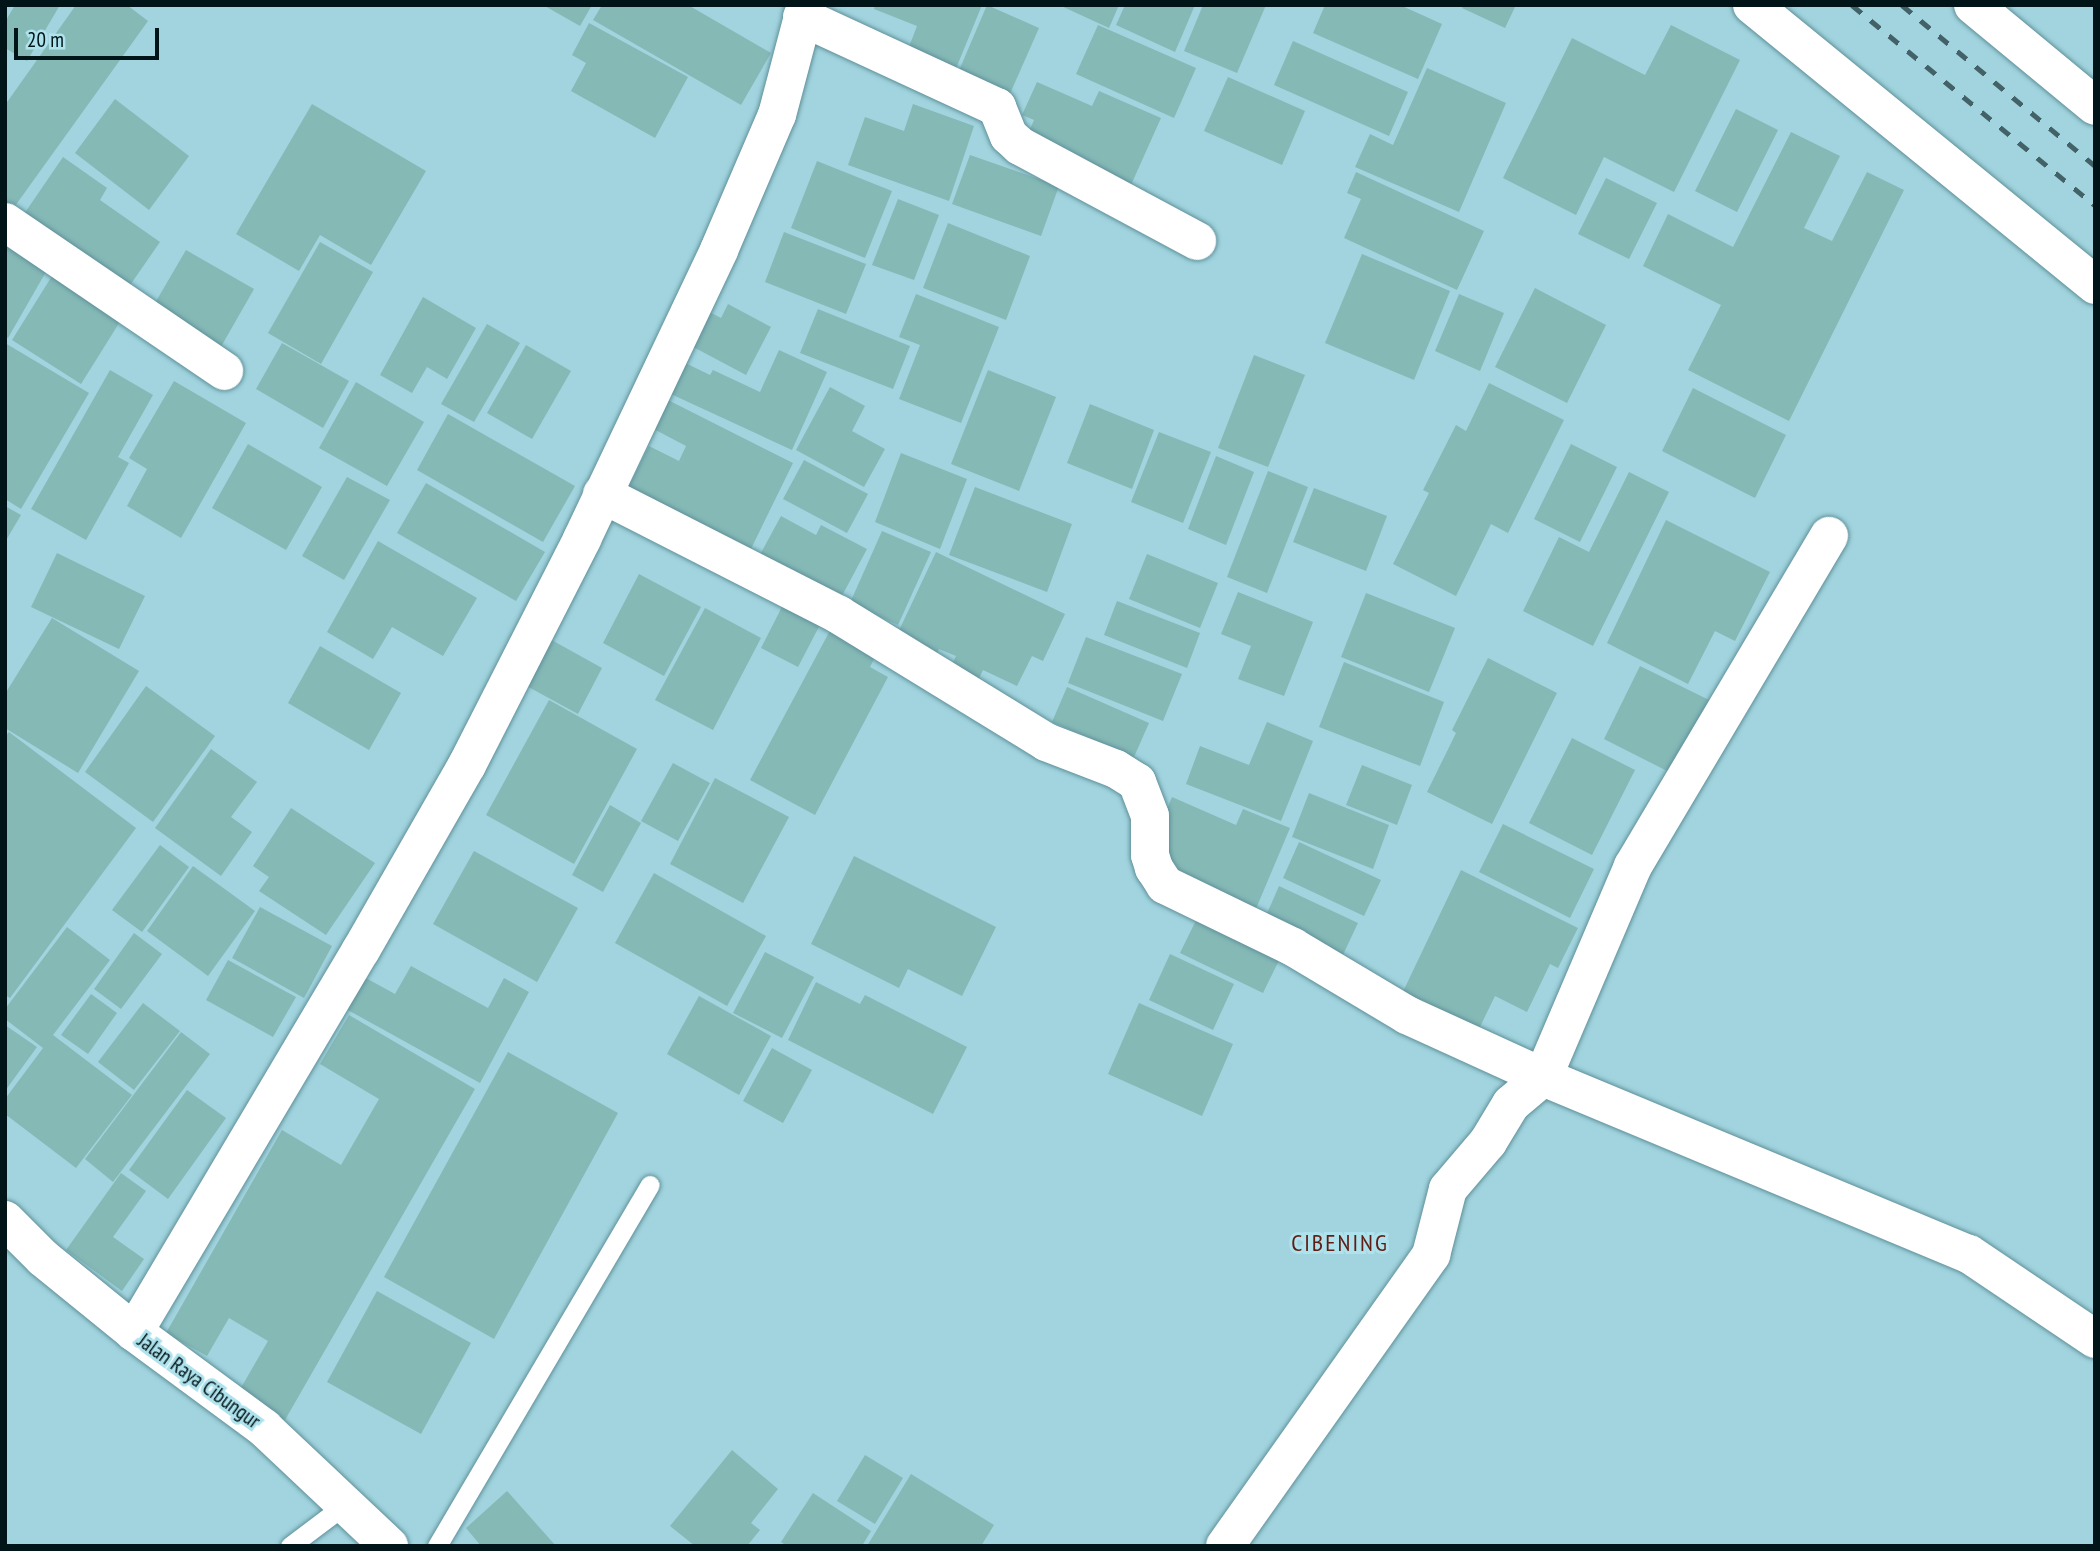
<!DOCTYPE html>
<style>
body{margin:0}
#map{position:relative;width:2100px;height:1551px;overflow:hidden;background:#a1d4de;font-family:"PT Sans Narrow",sans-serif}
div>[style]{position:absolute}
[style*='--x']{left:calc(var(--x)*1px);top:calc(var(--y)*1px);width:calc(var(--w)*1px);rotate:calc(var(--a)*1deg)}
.building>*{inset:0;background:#85b9b6}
.roads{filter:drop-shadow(0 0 2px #5f909a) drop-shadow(0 0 2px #5f909a)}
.service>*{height:19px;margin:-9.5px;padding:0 9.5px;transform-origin:9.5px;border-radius:9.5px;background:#fff}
.minor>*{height:38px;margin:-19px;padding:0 19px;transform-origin:19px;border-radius:19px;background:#fff}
.trunk>*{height:38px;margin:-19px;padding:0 19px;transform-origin:19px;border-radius:19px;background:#fff}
.rail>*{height:5px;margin-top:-2.5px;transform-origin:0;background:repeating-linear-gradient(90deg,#426268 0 12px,transparent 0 24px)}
span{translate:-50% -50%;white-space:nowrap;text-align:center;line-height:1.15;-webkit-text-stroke:6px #aee2ec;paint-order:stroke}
.street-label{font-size:21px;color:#011417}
.quarter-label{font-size:24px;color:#601d14;letter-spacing:2px}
.frame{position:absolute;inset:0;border:7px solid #011417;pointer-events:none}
.scale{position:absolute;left:14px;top:28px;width:145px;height:32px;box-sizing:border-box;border:4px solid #011417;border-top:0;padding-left:9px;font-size:21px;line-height:24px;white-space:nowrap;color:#011417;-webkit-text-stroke:5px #aee2ec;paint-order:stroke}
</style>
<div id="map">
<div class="building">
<i style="clip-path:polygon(15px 5px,60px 5px,27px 61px,5px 48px,5px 22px)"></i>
<i style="clip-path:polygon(76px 5px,127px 5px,148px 21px,5px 220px,5px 105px)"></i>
<i style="clip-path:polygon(543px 5px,592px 5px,580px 26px)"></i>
<i style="clip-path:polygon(602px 5px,688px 5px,771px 53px,741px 105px,593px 20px)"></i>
<i style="clip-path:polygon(875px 5px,982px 5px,955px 71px,907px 52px,917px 26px,874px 9px)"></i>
<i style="clip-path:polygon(987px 5px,1039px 28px,1009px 96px,958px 73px)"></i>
<i style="clip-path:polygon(1059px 5px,1119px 5px,1109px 28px)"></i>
<i style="clip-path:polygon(1125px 5px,1195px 5px,1175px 52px,1116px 25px)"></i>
<i style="clip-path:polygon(1203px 5px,1266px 5px,1237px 73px,1184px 51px)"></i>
<i style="clip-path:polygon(1325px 5px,1400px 5px,1442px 24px,1418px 79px,1313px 33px)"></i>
<i style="clip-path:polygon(1464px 5px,1516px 5px,1505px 28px,1462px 8px)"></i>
<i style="clip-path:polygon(589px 23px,688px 77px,655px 138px,571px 91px,586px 63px,572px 55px)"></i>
<i style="clip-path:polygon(1098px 25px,1196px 68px,1174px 118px,1076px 74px)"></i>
<i style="clip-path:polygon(1671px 25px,1740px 60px,1674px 192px,1604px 157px,1576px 215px,1503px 178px,1572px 38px,1645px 75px)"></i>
<i style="clip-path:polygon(1293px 41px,1408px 92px,1389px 136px,1274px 85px)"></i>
<i style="clip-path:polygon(1427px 68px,1506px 103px,1459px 212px,1355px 167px,1370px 134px,1393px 145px)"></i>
<i style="clip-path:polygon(1228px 77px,1305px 111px,1282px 165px,1204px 131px)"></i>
<i style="clip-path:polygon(1037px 82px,1092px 106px,1099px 91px,1161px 118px,1131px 185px,1026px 139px,1034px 120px,1022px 115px)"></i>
<i style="clip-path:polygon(115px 99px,189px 156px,149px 210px,75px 153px)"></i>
<i style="clip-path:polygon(312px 104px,426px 171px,371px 265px,320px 235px,299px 271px,236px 234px)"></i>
<i style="clip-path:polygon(913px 104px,974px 126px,949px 201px,848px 165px,865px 117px,904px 131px)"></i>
<i style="clip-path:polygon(1736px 109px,1778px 130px,1737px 212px,1695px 191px)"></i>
<i style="clip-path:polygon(1791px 132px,1840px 156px,1804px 228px,1832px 241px,1867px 172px,1904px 190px,1789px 421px,1688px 370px,1721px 305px,1643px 266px,1668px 214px,1733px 247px)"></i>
<i style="clip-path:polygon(970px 155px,1059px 186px,1041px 236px,952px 204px)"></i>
<i style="clip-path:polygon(63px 157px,107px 188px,100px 200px,160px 242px,126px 291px,9px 236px)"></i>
<i style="clip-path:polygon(817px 161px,892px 191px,865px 258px,791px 228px)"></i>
<i style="clip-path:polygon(1356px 172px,1484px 231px,1457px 290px,1344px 238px,1361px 199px,1347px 193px)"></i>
<i style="clip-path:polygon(1606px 178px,1657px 203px,1629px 259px,1578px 234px)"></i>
<i style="clip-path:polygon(898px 199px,939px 215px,914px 280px,872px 265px)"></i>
<i style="clip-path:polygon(948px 223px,1030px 256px,1006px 320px,923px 288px)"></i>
<i style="clip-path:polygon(784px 232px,866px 264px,846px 314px,765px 282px)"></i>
<i style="clip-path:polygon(320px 242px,373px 272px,321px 364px,268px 333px)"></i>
<i style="clip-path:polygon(5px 246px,47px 270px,8px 338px,5px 336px)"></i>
<i style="clip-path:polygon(186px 250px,254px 289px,210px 366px,141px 327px)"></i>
<i style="clip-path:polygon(1362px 254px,1450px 291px,1414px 380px,1325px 343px)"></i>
<i style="clip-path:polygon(52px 276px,121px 320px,81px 384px,12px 340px)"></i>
<i style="clip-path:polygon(1535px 288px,1606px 325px,1567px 403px,1495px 367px)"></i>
<i style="clip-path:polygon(916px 294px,999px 327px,961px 423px,899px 399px,920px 345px,899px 337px)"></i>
<i style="clip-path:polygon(1459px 294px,1504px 313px,1480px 371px,1435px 351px)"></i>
<i style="clip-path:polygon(423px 297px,476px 328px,447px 379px,427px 367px,412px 393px,380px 375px)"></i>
<i style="clip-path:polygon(728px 304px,771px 327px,746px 375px,682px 341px,700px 307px,721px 318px)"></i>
<i style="clip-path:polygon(818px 309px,910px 346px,893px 389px,800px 353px)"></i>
<i style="clip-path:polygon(487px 324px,520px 343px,474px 422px,441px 404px)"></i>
<i style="clip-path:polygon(5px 343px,89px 393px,21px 509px,5px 499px)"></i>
<i style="clip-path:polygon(282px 343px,349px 381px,323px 428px,256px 389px)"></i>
<i style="clip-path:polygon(526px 345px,571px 371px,532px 439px,487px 413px)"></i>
<i style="clip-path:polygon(779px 350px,827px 372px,792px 450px,660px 389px,675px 358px,710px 375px,713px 370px,760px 392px)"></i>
<i style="clip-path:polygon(1254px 355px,1305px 375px,1268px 467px,1218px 448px)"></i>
<i style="clip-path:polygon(110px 370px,153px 395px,118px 457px,129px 463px,86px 540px,31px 509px)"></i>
<i style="clip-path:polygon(988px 370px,1056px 397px,1019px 491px,951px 464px)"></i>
<i style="clip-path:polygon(174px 381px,246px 423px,181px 538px,127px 506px,147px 469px,129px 458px)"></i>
<i style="clip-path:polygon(356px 382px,424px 422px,387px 486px,319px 448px)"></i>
<i style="clip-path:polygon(1489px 383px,1564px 420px,1508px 533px,1491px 524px,1456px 596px,1393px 564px,1429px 493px,1423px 490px,1456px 425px,1466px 431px)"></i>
<i style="clip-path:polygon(830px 387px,865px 406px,852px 431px,885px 449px,864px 487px,796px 450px)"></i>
<i style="clip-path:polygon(1693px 388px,1786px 435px,1755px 498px,1662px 451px)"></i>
<i style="clip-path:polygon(662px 397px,793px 463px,747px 557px,624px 496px,649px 446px,679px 461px,686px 446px,648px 426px)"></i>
<i style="clip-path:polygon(1090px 404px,1154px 430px,1132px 489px,1067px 463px)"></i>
<i style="clip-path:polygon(448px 414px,575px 486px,543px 542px,417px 470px)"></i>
<i style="clip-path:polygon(1159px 432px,1211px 452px,1183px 523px,1131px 502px)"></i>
<i style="clip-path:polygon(248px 444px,322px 487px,286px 550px,212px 508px)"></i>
<i style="clip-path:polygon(1571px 444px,1617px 467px,1580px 542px,1534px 519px)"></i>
<i style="clip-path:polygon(901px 453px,967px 479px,940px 549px,875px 522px)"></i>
<i style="clip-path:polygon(1216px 456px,1254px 472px,1226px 545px,1188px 529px)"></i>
<i style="clip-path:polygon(804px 460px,868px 494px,847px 533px,783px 499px)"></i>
<i style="clip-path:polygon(1268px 471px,1308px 487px,1267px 593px,1227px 577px)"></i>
<i style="clip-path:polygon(1629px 472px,1669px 492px,1593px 646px,1523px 611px,1559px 537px,1589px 552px)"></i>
<i style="clip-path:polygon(347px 477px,390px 500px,344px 580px,302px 556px)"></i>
<i style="clip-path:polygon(426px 483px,545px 552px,516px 601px,397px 533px)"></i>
<i style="clip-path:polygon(975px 487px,1072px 524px,1047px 592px,949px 555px)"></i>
<i style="clip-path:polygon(1314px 488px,1387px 516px,1366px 571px,1293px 542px)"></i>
<i style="clip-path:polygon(5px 506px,21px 515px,5px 542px)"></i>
<i style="clip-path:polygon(781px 516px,816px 535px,821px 525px,867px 549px,836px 607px,755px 564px)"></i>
<i style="clip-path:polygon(1666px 520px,1770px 572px,1735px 641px,1715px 631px,1688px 684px,1607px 643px)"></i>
<i style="clip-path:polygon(882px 531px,931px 552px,898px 625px,850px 603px)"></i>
<i style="clip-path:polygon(378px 541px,477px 598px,443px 656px,392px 627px,373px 659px,327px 632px)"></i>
<i style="clip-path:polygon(936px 552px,1065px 614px,1043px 661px,1032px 656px,1017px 686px,983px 670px,975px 687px,948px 673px,956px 656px,939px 649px,935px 658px,895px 639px)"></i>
<i style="clip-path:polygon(57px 553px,145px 596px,119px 649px,31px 607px)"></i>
<i style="clip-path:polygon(1147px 554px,1218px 583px,1200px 628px,1129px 599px)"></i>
<i style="clip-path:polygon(639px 574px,701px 607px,664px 676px,603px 643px)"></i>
<i style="clip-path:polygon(1238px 592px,1313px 622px,1284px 696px,1238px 679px,1251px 646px,1221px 634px)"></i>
<i style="clip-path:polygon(1366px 593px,1455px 628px,1429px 692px,1341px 657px)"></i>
<i style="clip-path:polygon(785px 601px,822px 621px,798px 667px,761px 648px)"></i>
<i style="clip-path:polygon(1117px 601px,1200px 633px,1187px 668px,1104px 635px)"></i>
<i style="clip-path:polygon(705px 608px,761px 638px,713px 730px,655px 700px)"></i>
<i style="clip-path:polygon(52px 618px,139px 671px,78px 773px,5px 728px,5px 694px)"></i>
<i style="clip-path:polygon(833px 625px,879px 649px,870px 667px,888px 677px,815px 815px,750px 780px)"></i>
<i style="clip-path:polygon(1086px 637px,1182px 674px,1163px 721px,1068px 683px)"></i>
<i style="clip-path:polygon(548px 638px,602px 668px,578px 714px,523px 684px)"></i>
<i style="clip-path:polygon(320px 646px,401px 693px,369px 750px,288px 703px)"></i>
<i style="clip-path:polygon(1488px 658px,1557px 693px,1492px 824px,1427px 792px,1456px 733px,1452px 730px)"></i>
<i style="clip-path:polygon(1344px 662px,1444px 702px,1420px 766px,1319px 727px)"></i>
<i style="clip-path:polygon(1640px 666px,1709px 700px,1673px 774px,1604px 739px)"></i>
<i style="clip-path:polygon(146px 686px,215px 736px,153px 822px,85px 772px)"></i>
<i style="clip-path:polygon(1067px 687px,1149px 723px,1134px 757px,1052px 722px)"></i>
<i style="clip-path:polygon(549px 700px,637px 749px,574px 864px,486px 815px)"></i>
<i style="clip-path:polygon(1267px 722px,1313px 741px,1281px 821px,1186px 784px,1200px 746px,1249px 765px)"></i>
<i style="clip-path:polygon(9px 732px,136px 828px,10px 998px,5px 995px,5px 737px)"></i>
<i style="clip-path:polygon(1572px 738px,1635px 770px,1592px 855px,1529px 823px)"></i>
<i style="clip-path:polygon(211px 749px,257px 782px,231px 817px,252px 832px,221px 876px,155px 828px)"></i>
<i style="clip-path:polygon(673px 763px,710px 783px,678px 841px,641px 821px)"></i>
<i style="clip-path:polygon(1362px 765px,1412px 785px,1397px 825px,1346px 805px)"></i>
<i style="clip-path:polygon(715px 778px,789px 817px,743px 903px,670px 864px)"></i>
<i style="clip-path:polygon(1309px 793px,1389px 825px,1373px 869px,1292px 837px)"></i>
<i style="clip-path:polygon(1172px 797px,1236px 825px,1243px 809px,1290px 828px,1255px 911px,1158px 869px,1154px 840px)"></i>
<i style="clip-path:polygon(610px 805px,641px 823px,603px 892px,572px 875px)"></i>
<i style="clip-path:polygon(291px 808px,375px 863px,326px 935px,259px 891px,269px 877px,253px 866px)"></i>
<i style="clip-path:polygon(1503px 824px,1594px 869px,1570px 918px,1479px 872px)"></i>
<i style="clip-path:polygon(1299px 842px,1381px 880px,1364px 916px,1283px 878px)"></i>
<i style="clip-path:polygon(160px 845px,189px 867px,142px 932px,112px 910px)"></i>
<i style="clip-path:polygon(474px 851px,578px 908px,537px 982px,433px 924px)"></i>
<i style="clip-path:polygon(854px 856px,996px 927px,962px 996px,908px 969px,899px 988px,811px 944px)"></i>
<i style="clip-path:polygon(193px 866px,255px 911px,208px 976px,147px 931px)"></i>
<i style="clip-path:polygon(1461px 870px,1578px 928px,1558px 968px,1550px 964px,1527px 1012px,1495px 996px,1475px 1037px,1399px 1000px)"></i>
<i style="clip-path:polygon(654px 873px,766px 936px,727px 1006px,615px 943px)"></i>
<i style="clip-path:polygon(1279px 886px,1358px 923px,1340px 961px,1262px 925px)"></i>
<i style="clip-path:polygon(260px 907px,332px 946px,304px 998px,232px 958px)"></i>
<i style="clip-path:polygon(1202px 908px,1285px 948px,1263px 993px,1180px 953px)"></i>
<i style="clip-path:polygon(67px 927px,110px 960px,53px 1035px,132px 1095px,76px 1168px,5px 1114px,5px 1099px,43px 1048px,5px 1019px,5px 1009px)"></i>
<i style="clip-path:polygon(134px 933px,162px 954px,121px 1009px,94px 989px)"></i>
<i style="clip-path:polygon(765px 952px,814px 977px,782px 1038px,733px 1013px)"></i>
<i style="clip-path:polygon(1170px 954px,1234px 984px,1213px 1030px,1149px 1000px)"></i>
<i style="clip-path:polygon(228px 960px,296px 997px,273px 1037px,206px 1000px)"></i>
<i style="clip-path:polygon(411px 966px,488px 1008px,504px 978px,529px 992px,480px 1083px,346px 1009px,364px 977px,395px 994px)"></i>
<i style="clip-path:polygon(816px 982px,860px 1004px,865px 995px,967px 1047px,933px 1114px,788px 1040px)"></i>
<i style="clip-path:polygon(91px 994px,117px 1013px,88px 1054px,61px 1035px)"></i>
<i style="clip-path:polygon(699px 996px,771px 1036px,739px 1095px,667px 1054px)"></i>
<i style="clip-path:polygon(143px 1003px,180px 1031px,134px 1090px,98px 1062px)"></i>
<i style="clip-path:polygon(1139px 1003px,1233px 1044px,1202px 1116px,1108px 1074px)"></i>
<i style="clip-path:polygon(349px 1015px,475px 1089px,285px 1420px,238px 1393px,268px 1341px,229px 1318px,207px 1356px,166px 1333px,282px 1130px,341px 1165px,379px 1099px,320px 1064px)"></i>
<i style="clip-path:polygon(5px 1025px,37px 1047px,5px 1091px)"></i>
<i style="clip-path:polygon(181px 1032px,210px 1054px,113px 1182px,85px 1159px)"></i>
<i style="clip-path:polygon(772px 1048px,812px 1070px,783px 1123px,743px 1101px)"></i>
<i style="clip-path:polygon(508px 1052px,618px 1113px,494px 1339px,384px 1277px)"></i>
<i style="clip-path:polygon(187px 1090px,226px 1118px,168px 1199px,129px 1170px)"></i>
<i style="clip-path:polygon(121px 1173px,146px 1191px,113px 1237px,144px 1259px,122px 1291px,66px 1250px)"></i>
<i style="clip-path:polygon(377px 1291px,471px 1343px,421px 1434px,327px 1382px)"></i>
<i style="clip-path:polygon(732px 1450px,778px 1489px,751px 1523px,760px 1530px,747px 1546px,695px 1546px,670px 1526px)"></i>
<i style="clip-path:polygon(865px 1455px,903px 1478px,875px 1524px,837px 1501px)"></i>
<i style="clip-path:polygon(911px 1474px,994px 1525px,981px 1546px,867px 1546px)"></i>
<i style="clip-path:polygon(507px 1491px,556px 1546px,481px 1546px,466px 1528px)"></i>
<i style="clip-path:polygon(813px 1493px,871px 1531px,862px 1546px,787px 1546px,781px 1542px)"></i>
</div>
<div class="roads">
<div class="service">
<i style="--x:290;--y:1546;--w:66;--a:-37"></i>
<i style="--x:437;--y:1546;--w:419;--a:-59.5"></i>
</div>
<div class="minor">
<i style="--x:1752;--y:5;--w:443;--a:39.2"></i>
<i style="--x:1973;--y:5;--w:158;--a:39.6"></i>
<i style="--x:802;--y:17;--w:215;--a:24.8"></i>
<i style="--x:997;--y:107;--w:31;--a:68"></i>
<i style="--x:1009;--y:136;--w:15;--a:42"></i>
<i style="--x:1020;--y:146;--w:201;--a:28.2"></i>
<i style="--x:5;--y:222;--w:265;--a:34.2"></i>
<i style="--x:602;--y:494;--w:266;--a:27"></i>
<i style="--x:839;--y:615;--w:243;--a:31.5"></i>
<i style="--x:1046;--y:742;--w:75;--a:21.1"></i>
<i style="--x:1116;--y:769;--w:25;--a:32"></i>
<i style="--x:1137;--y:782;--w:36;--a:69"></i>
<i style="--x:1150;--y:816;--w:39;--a:90"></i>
<i style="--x:1150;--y:855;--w:14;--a:73"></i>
<i style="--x:1154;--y:868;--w:20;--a:57"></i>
<i style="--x:1165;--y:885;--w:142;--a:25.8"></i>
<i style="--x:1293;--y:947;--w:133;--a:30.8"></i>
<i style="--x:1407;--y:1015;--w:149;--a:24.5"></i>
<i style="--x:1543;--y:1077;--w:461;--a:22.6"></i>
<i style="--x:1969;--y:1254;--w:152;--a:34"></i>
<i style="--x:134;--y:1332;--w:444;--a:-59.3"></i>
<i style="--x:361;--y:950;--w:213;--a:-60.2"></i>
<i style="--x:467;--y:765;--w:254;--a:-63"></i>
<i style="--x:582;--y:539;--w:320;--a:-64.6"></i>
<i style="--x:719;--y:250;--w:147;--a:-66.8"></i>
<i style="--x:777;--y:115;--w:114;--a:-75.2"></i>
<i style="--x:1225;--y:1546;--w:357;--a:-54.7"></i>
<i style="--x:1431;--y:1255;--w:68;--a:-75.6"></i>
<i style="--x:1448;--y:1189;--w:62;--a:-49.6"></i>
<i style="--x:1488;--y:1142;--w:44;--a:-58.8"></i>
<i style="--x:1511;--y:1104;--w:42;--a:-40.2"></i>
<i style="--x:1543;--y:1077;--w:229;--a:-66.9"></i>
<i style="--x:1633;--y:866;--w:384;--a:-59.3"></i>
</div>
<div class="trunk">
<i style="--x:5;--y:1220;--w:54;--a:45"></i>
<i style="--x:43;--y:1258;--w:117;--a:39.1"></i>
<i style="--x:134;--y:1332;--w:162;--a:36.4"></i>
<i style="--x:264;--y:1428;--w:172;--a:43.3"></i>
</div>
</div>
<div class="rail">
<i style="--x:1852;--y:5;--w:315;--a:39.5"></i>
<i style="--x:1902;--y:5;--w:251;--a:39.8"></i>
</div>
<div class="street-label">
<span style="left:199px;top:1381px;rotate:36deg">Jalan Raya Cibungur</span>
</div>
<div class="quarter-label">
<span style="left:1340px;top:1243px">CIBENING</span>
</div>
<div class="frame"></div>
<div class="scale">20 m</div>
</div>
